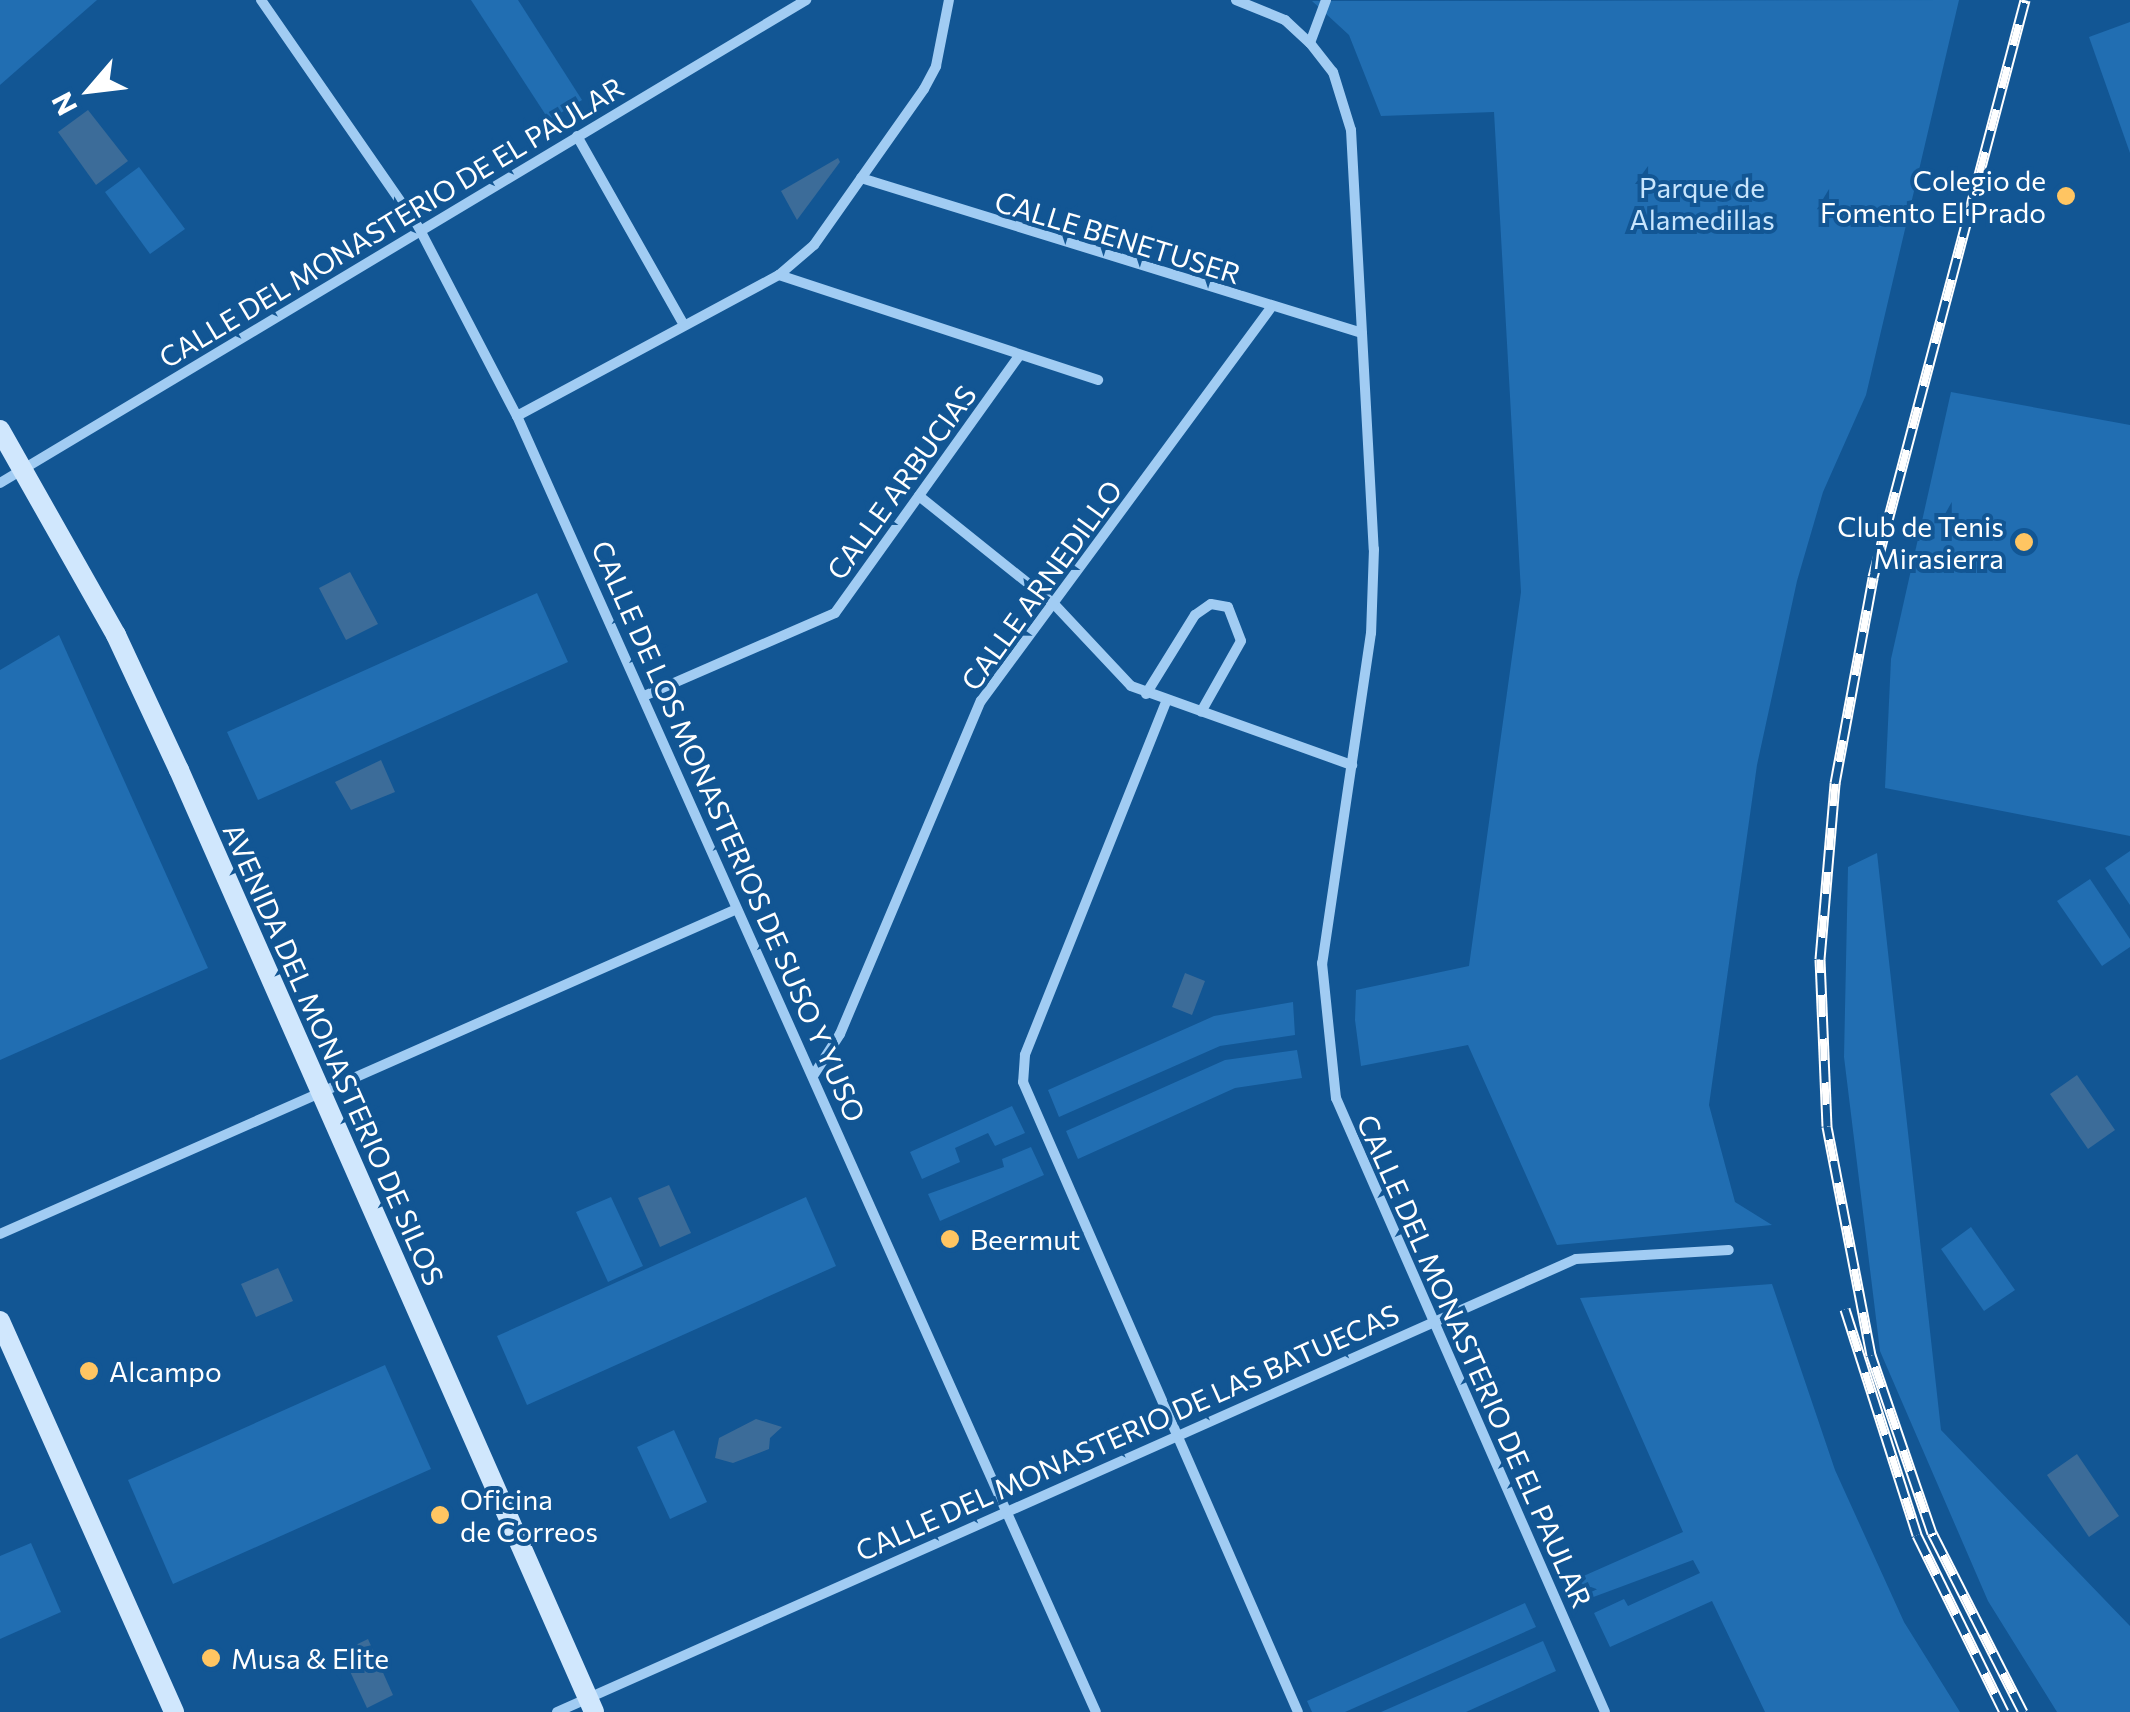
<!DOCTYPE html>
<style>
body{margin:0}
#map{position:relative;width:2130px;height:1712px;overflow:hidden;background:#125694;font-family:Commissioner,sans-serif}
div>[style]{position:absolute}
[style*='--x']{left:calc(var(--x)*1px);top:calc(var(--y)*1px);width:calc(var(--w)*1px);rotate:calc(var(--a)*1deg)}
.green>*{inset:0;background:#216eb2}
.water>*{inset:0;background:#3c6c99}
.street>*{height:10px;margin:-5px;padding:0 5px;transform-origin:5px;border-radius:5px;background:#a1ccf3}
.secondary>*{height:20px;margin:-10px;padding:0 10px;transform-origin:10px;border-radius:10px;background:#d0e7fd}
.rail>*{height:11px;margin-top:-5.5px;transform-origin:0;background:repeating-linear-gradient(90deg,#125694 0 22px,#fff 0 44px);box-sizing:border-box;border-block:2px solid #fff}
.dots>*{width:28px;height:28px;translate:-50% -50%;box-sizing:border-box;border:5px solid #125694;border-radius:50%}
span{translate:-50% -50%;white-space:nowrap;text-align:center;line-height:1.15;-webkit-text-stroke:8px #125694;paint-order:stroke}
.poi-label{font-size:28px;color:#fff}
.right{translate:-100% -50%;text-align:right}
.left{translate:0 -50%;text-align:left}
.park-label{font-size:28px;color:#c8e5fd}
.street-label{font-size:28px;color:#fff}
.north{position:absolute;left:40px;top:40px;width:100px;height:100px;-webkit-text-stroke:8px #125694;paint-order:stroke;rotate:242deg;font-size:28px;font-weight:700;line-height:40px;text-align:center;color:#fff}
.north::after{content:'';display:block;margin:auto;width:35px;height:45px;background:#fff;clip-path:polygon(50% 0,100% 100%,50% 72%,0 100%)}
</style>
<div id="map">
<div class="green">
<i style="clip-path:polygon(0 0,97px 0,0 85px)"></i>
<i style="clip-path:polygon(471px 0,518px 0,582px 100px,549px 120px)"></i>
<i style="clip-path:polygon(1959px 0,1866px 395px,1823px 492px,1797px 581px,1757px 765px,1709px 1105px,1735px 1202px,1772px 1225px,1557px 1245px,1468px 1045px,1361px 1066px,1355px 1020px,1356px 990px,1469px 966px,1521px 592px,1494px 112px,1381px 116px,1349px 35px,1312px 1px)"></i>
<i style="clip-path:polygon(2130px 22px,2130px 153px,2089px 37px)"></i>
<i style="clip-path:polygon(139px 167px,185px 229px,150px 254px,105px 192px)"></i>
<i style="clip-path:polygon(1951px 392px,2130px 425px,2130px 836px,1885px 788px,1891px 659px)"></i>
<i style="clip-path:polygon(537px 593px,568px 662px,258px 800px,227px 732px)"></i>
<i style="clip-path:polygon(59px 635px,208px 968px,0 1060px,0 670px)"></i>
<i style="clip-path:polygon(2130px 851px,2130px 905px,2105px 868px)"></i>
<i style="clip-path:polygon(1877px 853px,1941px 1430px,2130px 1626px,2130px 1712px,2057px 1712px,1988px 1601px,1880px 1351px,1844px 1057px,1848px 867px)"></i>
<i style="clip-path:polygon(2090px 879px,2130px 939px,2130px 947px,2102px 966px,2057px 901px)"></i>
<i style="clip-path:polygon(1293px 1002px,1295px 1035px,1220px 1046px,1059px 1117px,1048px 1090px,1214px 1016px)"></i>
<i style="clip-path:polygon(1297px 1050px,1302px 1078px,1235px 1088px,1078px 1159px,1066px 1131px,1225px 1060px)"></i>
<i style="clip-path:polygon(1012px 1106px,1025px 1133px,995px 1146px,988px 1133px,955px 1148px,960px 1162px,922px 1179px,910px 1152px)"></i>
<i style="clip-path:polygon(1031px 1147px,1044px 1175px,940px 1221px,928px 1194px,1004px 1167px,1002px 1159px)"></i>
<i style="clip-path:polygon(611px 1197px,643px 1266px,608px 1282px,576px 1212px)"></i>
<i style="clip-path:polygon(806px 1197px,836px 1266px,527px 1405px,497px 1336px)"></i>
<i style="clip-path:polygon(1971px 1227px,2015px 1290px,1984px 1311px,1941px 1249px)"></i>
<i style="clip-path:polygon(1772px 1284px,1835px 1470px,1904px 1622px,1960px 1712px,1765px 1712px,1712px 1601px,1610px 1647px,1594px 1613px,1624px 1599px,1628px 1606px,1700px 1573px,1693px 1560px,1588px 1599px,1579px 1578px,1683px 1532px,1580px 1298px)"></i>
<i style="clip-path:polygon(385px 1365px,431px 1469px,173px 1584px,128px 1480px)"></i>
<i style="clip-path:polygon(674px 1430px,707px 1502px,670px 1519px,637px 1447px)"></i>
<i style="clip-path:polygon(31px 1543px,61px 1612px,0 1639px,0 1556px)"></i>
<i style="clip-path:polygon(1525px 1603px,1536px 1627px,1345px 1712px,1312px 1712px,1307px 1701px)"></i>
<i style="clip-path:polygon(1543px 1641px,1556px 1671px,1466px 1712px,1381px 1712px)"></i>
</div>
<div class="water">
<i style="clip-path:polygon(88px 110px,128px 161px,96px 185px,58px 132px)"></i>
<i style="clip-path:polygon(838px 158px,840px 162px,797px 220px,781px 191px)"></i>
<i style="clip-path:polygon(350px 572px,378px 624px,346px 640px,319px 588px)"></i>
<i style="clip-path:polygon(381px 760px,395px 792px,351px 810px,335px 782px)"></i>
<i style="clip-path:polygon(1185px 973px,1205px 981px,1192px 1015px,1172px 1007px)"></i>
<i style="clip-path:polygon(2077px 1075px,2115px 1130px,2088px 1149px,2050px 1094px)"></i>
<i style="clip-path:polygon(669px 1185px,691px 1233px,660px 1247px,638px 1198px)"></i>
<i style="clip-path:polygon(278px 1268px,293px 1301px,256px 1317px,241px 1284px)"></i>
<i style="clip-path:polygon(756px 1419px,782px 1427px,770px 1438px,769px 1449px,733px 1463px,715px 1458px,719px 1438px)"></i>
<i style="clip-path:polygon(2077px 1454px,2119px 1516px,2089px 1537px,2047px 1475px)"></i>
<i style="clip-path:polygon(368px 1639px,393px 1695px,367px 1708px,341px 1652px)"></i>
</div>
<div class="street">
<i style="--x:261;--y:0;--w:280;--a:55.3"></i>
<i style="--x:420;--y:230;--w:210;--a:62.5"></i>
<i style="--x:517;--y:416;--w:1419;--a:65.93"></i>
<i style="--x:1236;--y:0;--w:53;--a:22.2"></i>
<i style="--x:1285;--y:20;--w:34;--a:43"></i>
<i style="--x:1310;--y:43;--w:37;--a:52"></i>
<i style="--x:1333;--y:72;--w:61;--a:72.8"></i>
<i style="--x:1351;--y:130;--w:420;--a:86.9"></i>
<i style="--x:1374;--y:549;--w:84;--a:92"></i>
<i style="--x:1371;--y:633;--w:334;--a:98.4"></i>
<i style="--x:1322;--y:963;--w:136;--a:84.1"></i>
<i style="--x:1336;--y:1098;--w:670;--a:66.34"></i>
<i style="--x:1310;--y:43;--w:46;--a:-69.6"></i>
<i style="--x:577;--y:136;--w:217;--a:60.5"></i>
<i style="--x:861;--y:178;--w:524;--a:17.19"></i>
<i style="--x:779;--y:275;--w:336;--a:18.2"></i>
<i style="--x:517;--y:416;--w:298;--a:-28.3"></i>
<i style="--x:779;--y:275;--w:46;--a:-40.6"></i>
<i style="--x:814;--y:245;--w:191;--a:-54.8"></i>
<i style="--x:924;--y:89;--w:26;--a:-62"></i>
<i style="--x:936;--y:66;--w:67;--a:-78.9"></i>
<i style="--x:0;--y:483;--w:940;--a:-30.93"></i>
<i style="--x:919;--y:496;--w:173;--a:38.7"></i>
<i style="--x:1054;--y:604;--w:112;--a:46.8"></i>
<i style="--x:1131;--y:686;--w:235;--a:19.7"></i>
<i style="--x:1146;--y:694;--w:93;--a:-58.2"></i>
<i style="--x:1195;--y:615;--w:19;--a:-35"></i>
<i style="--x:1211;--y:604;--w:17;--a:10"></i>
<i style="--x:1228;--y:607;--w:36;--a:69"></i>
<i style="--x:1241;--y:641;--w:81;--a:119.4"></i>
<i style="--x:644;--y:696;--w:208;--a:-23.5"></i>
<i style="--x:835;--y:613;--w:317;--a:-54.4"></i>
<i style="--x:1166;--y:702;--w:380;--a:111.8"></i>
<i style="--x:1025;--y:1055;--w:27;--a:94"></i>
<i style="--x:1023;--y:1082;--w:687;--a:66.42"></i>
<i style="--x:813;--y:1076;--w:50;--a:-57.3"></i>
<i style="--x:840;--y:1034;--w:362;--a:-67.1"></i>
<i style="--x:981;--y:701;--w:489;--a:-53.6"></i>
<i style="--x:0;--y:1234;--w:805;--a:-23.8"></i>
<i style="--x:557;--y:1712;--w:1115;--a:-23.97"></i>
<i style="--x:1576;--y:1259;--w:153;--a:-3.4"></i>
</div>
<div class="secondary">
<i style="--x:0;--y:430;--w:236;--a:60.5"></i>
<i style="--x:116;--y:635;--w:149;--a:65"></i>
<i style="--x:179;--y:770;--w:1029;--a:66.22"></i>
<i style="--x:0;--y:1321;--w:428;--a:66"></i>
</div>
<div class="rail">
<i style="--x:1845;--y:1309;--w:237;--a:72.3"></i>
<i style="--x:1917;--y:1535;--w:197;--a:63.8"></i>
<i style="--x:2023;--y:1712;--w:201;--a:-116.9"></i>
<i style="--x:1932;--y:1533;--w:188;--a:-108.9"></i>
<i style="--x:1871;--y:1355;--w:233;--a:-100.9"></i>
<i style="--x:1827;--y:1126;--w:167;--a:-92.4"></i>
<i style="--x:1820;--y:959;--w:177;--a:-85.1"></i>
<i style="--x:1835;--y:783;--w:209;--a:-79.5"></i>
<i style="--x:1873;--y:577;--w:597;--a:-75.24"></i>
</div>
<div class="dots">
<i style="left:2066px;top:196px;background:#ffc562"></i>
<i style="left:2024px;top:542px;background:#ffc562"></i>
<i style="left:950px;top:1239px;background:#ffc562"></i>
<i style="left:89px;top:1371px;background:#ffc562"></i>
<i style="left:440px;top:1515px;background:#ffc562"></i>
<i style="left:211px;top:1658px;background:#ffc562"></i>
</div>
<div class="poi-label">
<span class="right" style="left:2046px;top:196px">Colegio de<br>Fomento El Prado</span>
<span class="right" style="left:2004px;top:542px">Club de Tenis<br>Mirasierra</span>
<span class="left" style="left:970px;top:1239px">Beermut</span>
<span class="left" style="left:109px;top:1371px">Alcampo</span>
<span class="left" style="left:460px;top:1515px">Oficina<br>de Correos</span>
<span class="left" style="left:231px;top:1658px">Musa &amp; Elite</span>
</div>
<div class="park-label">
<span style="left:1702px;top:203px">Parque de<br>Alamedillas</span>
</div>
<div class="street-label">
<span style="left:391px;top:222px;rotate:-31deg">CALLE DEL MONASTERIO DE EL PAULAR</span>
<span style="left:1118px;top:237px;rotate:17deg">CALLE BENETUSER</span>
<span style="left:901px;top:482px;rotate:-54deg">CALLE ARBUCIAS</span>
<span style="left:1041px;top:585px;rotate:-54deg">CALLE ARNEDILLO</span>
<span style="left:729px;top:831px;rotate:66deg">CALLE DE LOS MONASTERIOS DE SUSO Y YUSO</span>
<span style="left:334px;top:1054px;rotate:66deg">AVENIDA DEL MONASTERIO DE SILOS</span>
<span style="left:1475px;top:1361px;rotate:66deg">CALLE DEL MONASTERIO DE EL PAULAR</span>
<span style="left:1127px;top:1432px;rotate:-24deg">CALLE DEL MONASTERIO DE LAS BATUECAS</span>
</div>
<div class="north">N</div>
</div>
